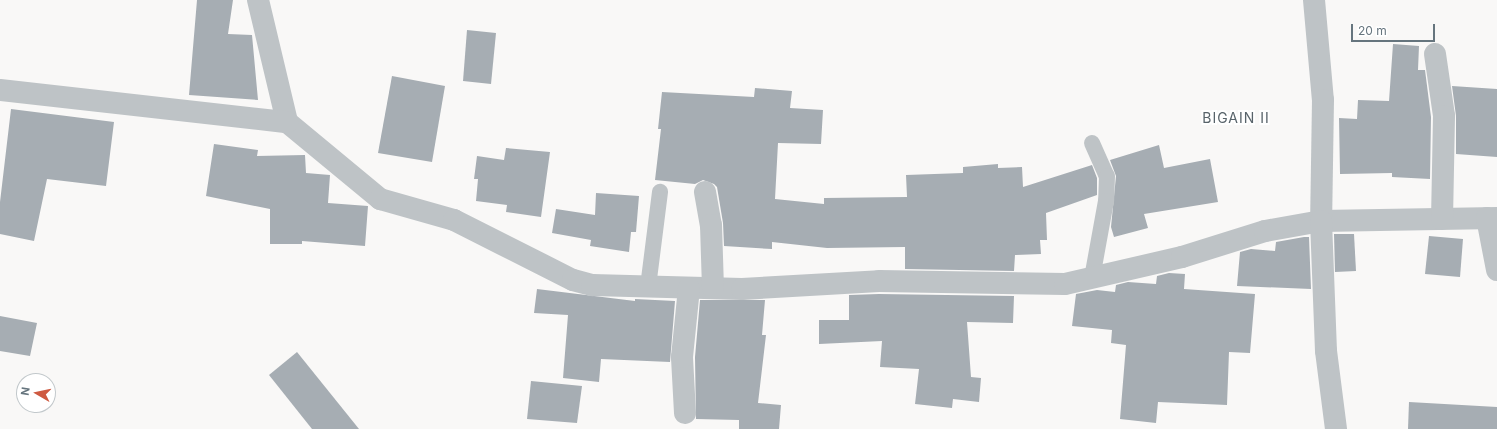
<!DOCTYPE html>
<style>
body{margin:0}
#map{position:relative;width:1497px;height:429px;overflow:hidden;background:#f9f8f7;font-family:Inter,sans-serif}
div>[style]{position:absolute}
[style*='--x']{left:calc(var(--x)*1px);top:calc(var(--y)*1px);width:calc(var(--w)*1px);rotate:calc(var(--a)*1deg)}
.building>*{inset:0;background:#a6adb3}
.lane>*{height:16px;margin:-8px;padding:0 8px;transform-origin:8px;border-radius:8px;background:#bec3c6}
.street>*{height:22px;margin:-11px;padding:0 11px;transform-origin:11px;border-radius:11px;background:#bec3c6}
span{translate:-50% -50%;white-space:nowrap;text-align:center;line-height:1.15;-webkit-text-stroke:4px #fff;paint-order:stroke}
.quarter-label{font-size:14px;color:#58636a;letter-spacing:1px}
.north{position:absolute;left:16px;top:373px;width:40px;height:40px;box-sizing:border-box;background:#fff;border:1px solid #c2c8cb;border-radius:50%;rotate:279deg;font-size:11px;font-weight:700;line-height:16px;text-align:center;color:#66757e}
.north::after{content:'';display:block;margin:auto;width:14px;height:18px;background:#ce5a41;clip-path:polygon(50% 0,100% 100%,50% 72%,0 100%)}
.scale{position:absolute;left:1351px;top:24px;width:84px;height:18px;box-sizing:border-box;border:2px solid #66757e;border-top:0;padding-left:5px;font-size:12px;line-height:14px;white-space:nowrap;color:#66757e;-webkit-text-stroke:3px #fff;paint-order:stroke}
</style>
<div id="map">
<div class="building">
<i style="clip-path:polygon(197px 0,233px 0,228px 34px,252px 35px,258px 100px,189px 95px)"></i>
<i style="clip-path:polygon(467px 30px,496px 33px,491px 84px,463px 81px)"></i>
<i style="clip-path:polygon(1393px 44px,1419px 46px,1418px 70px,1425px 70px,1431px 117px,1430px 179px,1392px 177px,1392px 173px,1340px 174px,1339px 118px,1357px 119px,1358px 100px,1389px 101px)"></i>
<i style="clip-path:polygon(392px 76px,445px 86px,432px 162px,378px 153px)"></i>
<i style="clip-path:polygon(1452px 86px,1497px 89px,1497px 157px,1456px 154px,1456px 116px)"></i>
<i style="clip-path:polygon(755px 88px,792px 91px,790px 108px,823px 110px,821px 144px,778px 143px,775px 199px,824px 204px,824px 198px,907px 197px,906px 175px,963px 173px,963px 167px,998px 164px,998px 168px,1022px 167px,1023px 187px,1092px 165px,1097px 178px,1097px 195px,1046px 213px,1047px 240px,1040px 240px,1041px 254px,1015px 255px,1014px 271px,905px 269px,905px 247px,827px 248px,772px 242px,772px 249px,724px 246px,723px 223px,717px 187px,714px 184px,703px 180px,695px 184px,655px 180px,661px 129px,658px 129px,662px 92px,754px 97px)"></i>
<i style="clip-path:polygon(11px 109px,114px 122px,106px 186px,47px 179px,34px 241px,0 234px,0 202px)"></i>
<i style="clip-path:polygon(214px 144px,258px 150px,257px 156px,305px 155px,306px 173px,330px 175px,328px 203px,368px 206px,365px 246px,302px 241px,302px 244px,270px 244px,270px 209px,206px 196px)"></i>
<i style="clip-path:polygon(1159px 145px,1164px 168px,1210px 159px,1218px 202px,1144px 214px,1148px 228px,1114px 237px,1111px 227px,1116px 176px,1110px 160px)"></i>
<i style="clip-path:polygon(506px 148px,550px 152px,541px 217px,506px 212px,507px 205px,476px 201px,478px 179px,474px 179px,477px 156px,504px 160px)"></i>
<i style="clip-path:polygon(596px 193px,639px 196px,636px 232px,631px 232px,629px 252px,590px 246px,591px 240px,552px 233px,556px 209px,595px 215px)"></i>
<i style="clip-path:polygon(1334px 234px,1354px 234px,1356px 271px,1335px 272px)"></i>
<i style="clip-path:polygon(1429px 236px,1463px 239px,1460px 277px,1425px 274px)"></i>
<i style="clip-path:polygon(1304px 237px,1309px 237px,1311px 289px,1237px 286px,1240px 252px,1251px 249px,1275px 251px,1276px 242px)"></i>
<i style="clip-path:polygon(1169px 273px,1185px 274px,1184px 289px,1255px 294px,1250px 353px,1229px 352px,1227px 405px,1158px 402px,1156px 423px,1120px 419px,1126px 345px,1111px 343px,1112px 330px,1072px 326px,1076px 294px,1097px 290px,1115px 292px,1116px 285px,1128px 282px,1156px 284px,1157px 276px)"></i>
<i style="clip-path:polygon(537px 289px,635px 301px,635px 299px,675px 301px,670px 362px,601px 359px,599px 382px,563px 378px,568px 315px,534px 313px)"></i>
<i style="clip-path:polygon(879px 294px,1014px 296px,1013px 323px,967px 322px,971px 377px,981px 378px,979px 402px,953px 399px,952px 408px,915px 404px,919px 369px,880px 367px,882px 341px,819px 344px,819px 320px,849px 320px,849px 295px)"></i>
<i style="clip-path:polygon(700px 300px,765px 300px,762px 335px,766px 335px,758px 403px,781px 405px,779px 429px,739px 429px,739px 420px,696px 419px,695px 357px)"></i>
<i style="clip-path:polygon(0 316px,37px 323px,30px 356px,0 351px)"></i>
<i style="clip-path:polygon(297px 352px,359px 429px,312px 429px,269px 375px)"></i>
<i style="clip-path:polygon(531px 381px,582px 386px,577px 423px,527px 419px)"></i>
<i style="clip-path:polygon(1409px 402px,1497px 407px,1497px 429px,1408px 429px)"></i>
</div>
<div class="lane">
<i style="--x:1092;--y:143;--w:36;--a:66"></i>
<i style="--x:1107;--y:176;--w:25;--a:92"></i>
<i style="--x:1106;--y:201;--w:78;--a:100.3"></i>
<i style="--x:648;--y:287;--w:96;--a:-82.8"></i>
</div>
<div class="street">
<i style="--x:258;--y:0;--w:125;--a:76.6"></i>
<i style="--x:287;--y:122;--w:121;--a:39.6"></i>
<i style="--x:380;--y:199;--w:77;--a:15.8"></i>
<i style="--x:454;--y:220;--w:133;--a:26.8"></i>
<i style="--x:573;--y:280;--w:20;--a:15"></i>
<i style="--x:592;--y:285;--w:150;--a:1.5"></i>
<i style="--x:742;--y:289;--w:137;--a:-3.3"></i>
<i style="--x:879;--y:281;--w:186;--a:0.9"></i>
<i style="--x:1065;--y:284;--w:120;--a:-13"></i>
<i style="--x:1182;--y:257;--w:87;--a:-17.4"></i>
<i style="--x:1265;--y:231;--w:57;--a:-10.1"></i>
<i style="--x:1321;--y:221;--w:176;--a:-1"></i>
<i style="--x:1314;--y:0;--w:100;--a:84.9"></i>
<i style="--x:1323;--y:100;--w:121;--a:90.9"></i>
<i style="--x:1321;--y:221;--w:130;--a:87.8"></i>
<i style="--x:1326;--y:351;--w:79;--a:82.7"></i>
<i style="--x:1435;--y:54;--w:63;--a:81.7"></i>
<i style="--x:1444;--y:116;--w:103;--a:91.1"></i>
<i style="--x:0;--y:90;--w:289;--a:6.4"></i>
<i style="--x:705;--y:192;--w:34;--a:80"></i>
<i style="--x:711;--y:225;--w:63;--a:88.2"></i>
<i style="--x:1487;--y:218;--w:53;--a:79.1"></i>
<i style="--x:685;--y:413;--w:56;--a:-93.1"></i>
<i style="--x:682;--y:357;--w:69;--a:-84.2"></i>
</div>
<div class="quarter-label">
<span style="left:1236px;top:118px">BIGAIN II</span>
</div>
<div class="north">N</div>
<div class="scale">20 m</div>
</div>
